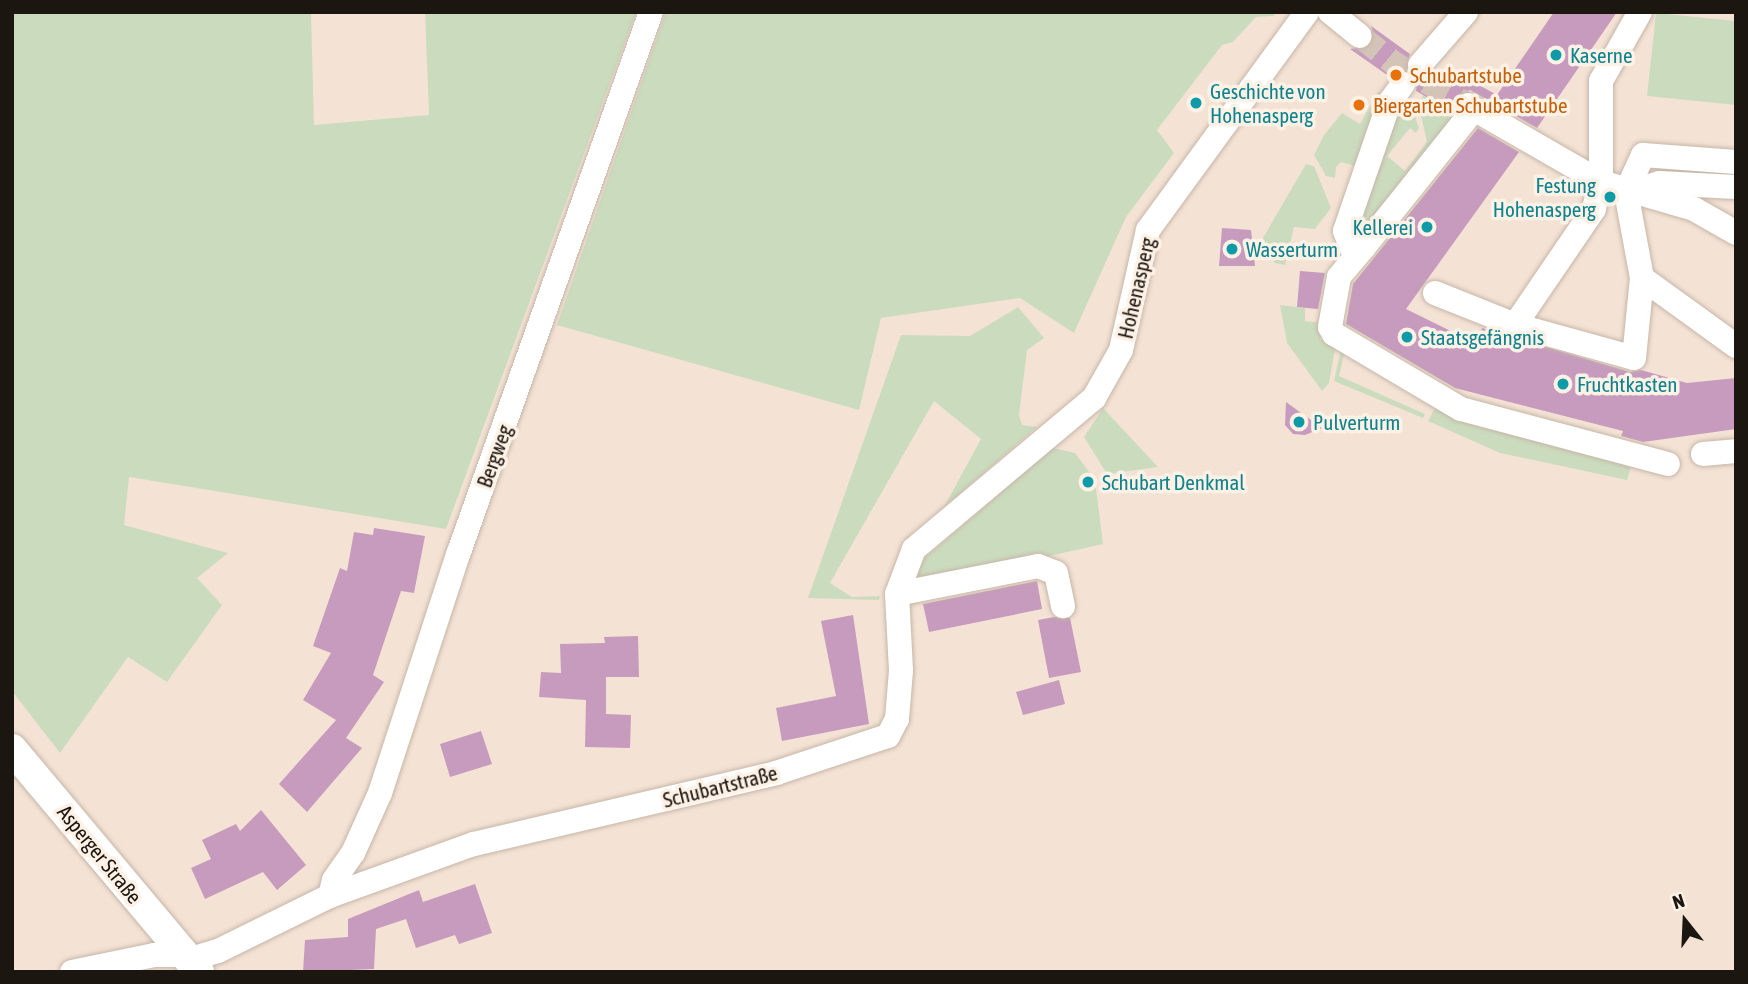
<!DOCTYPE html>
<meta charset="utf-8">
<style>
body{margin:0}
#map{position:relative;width:1748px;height:984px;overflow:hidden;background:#f4e3d5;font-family:"Asap Condensed",sans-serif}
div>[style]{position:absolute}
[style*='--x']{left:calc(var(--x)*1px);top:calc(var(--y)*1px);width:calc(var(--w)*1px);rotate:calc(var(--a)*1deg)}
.green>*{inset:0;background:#cbdcbe}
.building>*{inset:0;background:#c69bbd}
.minor-tunnel>*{height:24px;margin-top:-12px;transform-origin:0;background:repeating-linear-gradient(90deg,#d4c4b8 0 24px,transparent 0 36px)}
.roads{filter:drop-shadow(0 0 2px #c6b6a8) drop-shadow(0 0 2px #c6b6a8)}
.minor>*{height:24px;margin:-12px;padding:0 12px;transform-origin:12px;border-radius:12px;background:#fff}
.major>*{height:30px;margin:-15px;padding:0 15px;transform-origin:15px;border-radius:15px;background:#fff}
.dots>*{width:19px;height:19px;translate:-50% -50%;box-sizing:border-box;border:4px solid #fef1e5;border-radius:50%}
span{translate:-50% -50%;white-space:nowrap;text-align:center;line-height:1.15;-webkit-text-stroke:7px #fef1e5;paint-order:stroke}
.culture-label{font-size:21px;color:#0d838f}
.left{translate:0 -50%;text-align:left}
.right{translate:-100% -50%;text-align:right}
.food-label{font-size:21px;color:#c56008}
.street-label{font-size:21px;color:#1c1611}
.frame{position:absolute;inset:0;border:14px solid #1c1611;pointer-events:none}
.north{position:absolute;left:1650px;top:886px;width:70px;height:70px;-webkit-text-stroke:5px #fef1e5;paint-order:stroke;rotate:342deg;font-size:19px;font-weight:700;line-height:28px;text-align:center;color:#1c1611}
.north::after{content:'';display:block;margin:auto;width:24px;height:32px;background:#1c1611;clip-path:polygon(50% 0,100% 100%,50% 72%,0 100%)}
</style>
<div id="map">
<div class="green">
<i style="clip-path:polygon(12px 12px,311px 12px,314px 125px,429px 115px,425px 12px,636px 12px,446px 529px,129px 477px,124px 525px,228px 553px,197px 578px,222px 605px,167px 682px,128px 657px,60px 753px,12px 691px)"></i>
<i style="clip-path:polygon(666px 12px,1275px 12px,1274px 16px,1256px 17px,1233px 42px,1222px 45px,1157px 130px,1174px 153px,1126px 217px,1074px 333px,1020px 298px,881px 318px,859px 410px,557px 325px)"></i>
<i style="clip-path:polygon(1656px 13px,1736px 21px,1736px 105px,1647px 96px)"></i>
<i style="clip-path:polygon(1378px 92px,1383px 95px,1355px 166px,1341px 162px,1336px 167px,1335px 178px,1326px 176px,1314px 155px,1324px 135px,1342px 113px,1360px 124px)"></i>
<i style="clip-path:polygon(1423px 95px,1457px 114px,1360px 242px,1352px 240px,1400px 101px,1412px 108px,1419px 128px,1416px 133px,1410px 128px,1387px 156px,1405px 171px,1427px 142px,1419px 106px)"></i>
<i style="clip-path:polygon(1306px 164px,1314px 166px,1331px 208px,1315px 229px,1294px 227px,1285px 265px,1275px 263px,1260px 243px)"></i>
<i style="clip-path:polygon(1280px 305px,1305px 308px,1305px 321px,1321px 323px,1320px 339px,1335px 349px,1329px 383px,1322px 391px,1287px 343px)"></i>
<i style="clip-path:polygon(1018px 307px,1044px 338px,1027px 350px,1019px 415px,1022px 425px,1037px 427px,944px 507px,981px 439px,934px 401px,830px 583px,852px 597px,880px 596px,879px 600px,808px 598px,901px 335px,970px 336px)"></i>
<i style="clip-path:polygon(1341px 349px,1345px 350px,1339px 376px,1425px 414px,1423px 418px,1334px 381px)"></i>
<i style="clip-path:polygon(1436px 406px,1633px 460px,1627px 480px,1500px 453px,1428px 421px)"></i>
<i style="clip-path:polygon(1103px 408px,1158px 467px,1107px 474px,1084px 437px)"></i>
<i style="clip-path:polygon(1053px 448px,1075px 453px,1095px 480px,1103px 544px,910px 587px,921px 561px)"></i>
</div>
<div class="building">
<i style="clip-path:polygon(1554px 12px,1617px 12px,1537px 128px,1470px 90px,1456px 96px,1453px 112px,1416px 91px,1417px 79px,1433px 73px,1453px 84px,1459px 74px,1497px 95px)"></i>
<i style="clip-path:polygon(1371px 26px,1410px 54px,1406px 70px,1390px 77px,1350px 49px,1371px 46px,1375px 38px)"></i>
<i style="clip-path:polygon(1478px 128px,1519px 152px,1406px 309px,1477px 344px,1482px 328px,1630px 372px,1641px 370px,1687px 383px,1736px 378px,1736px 429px,1643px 442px,1621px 436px,1623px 431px,1455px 388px,1346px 324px,1353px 284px)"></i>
<i style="clip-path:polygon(1222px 228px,1251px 230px,1255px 266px,1219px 266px)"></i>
<i style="clip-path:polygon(1300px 271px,1325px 273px,1318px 309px,1297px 307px)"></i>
<i style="clip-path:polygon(1286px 402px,1322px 428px,1305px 435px,1293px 434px,1285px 425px)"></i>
<i style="clip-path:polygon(374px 528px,425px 536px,414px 593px,401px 591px,373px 675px,384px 682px,346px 738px,362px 748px,307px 812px,279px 784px,336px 720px,303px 700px,331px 653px,313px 646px,340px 568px,347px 571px,354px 532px,373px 535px)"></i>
<i style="clip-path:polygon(1037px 581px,1042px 609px,929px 632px,923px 604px)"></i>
<i style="clip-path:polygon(853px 615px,869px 724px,782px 741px,776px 708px,836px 696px,821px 621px)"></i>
<i style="clip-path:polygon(1054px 617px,1070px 618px,1081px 672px,1049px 678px,1038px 620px)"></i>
<i style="clip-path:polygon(638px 636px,639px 677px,606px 677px,606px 714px,631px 715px,630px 748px,585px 747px,586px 700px,539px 697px,541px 672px,561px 673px,560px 644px,605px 643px,604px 637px)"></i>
<i style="clip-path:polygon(1059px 680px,1065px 704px,1023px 715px,1016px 692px)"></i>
<i style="clip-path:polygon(481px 731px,492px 764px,450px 777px,440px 744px)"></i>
<i style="clip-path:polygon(261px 810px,306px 865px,277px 890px,263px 872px,205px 899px,191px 868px,211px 859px,202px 840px,236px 824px,240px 831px)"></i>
<i style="clip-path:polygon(475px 884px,492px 933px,459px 944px,455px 935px,416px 948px,406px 919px,376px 929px,374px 969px,303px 972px,305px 940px,348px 937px,348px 919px,419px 890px,423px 902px)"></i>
</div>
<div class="minor-tunnel">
<i style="--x:1360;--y:36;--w:45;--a:38.7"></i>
<i style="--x:1395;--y:64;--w:84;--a:29.3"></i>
</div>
<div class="roads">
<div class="minor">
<i style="--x:1330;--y:12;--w:38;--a:39"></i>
<i style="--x:1640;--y:12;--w:79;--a:119.5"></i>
<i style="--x:1601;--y:81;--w:101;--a:90"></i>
<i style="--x:1601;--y:182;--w:28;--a:105"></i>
<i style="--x:1594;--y:209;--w:140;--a:124.3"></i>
<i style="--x:1515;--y:325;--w:123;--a:15.5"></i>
<i style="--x:1634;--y:358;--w:80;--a:-84.3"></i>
<i style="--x:1642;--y:278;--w:87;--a:-100.5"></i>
<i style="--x:1626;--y:192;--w:41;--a:-65.3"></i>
<i style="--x:1643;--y:155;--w:93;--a:4.3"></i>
<i style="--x:1420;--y:65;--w:70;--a:-49"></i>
<i style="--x:1403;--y:84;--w:24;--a:126"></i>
<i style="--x:1389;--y:103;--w:135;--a:109"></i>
<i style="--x:1345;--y:231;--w:17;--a:69"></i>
<i style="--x:1351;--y:247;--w:13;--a:0"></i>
<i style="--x:1364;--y:247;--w:176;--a:-51.4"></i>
<i style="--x:1474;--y:109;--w:7;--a:-146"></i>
<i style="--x:1474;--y:109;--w:146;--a:29.9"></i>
<i style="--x:1601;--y:182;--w:97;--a:16.2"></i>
<i style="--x:1694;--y:209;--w:48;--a:29.7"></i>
<i style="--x:1630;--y:191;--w:30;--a:-15"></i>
<i style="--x:1659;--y:183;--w:77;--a:3"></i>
<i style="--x:1364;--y:247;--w:39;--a:130"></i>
<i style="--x:1339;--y:277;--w:51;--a:100.2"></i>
<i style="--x:1330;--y:327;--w:8;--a:60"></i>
<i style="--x:1334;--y:334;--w:147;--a:30.6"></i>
<i style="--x:1461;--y:409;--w:214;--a:14.9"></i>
<i style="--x:1642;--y:278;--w:116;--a:35.9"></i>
<i style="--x:1435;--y:293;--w:86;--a:21.8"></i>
<i style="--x:1703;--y:454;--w:33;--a:-5"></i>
<i style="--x:897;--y:594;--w:144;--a:-11.2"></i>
<i style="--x:1038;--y:566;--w:19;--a:21"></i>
<i style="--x:1056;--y:573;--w:34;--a:78"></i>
<i style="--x:330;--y:896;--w:16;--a:-76"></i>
<i style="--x:334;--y:880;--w:33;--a:-55"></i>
<i style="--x:353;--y:853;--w:66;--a:-65.8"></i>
<i style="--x:380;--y:793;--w:254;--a:-71.9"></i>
<i style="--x:459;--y:552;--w:573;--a:-70.43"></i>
<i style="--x:188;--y:960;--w:31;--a:-17"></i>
<i style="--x:218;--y:951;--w:125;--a:-26.2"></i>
<i style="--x:330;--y:896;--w:153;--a:-19.9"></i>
<i style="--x:474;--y:844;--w:310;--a:-13.2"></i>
<i style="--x:776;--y:773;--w:118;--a:-18.3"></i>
<i style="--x:888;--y:736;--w:19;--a:-62"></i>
<i style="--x:897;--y:719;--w:49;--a:-85.3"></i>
<i style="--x:901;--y:670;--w:76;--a:-93"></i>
<i style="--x:897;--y:594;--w:48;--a:-69.3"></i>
<i style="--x:914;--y:549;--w:235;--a:-40"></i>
<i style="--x:1094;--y:398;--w:55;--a:-60.6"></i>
<i style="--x:1121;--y:350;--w:123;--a:-77.3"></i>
<i style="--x:1148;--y:230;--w:270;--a:-53.9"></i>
<i style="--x:72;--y:972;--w:84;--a:-11.7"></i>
<i style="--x:154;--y:955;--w:29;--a:0"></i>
</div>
<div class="major">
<i style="--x:12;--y:749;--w:291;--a:50"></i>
</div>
</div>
<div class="dots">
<i style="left:1556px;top:55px;background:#0f9aa8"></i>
<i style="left:1396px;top:75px;background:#e8710a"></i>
<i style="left:1196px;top:103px;background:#0f9aa8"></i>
<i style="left:1359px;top:105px;background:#e8710a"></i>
<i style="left:1610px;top:197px;background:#0f9aa8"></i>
<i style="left:1427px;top:227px;background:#0f9aa8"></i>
<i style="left:1232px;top:249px;background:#0f9aa8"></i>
<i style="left:1407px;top:337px;background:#0f9aa8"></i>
<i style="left:1563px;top:384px;background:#0f9aa8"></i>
<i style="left:1299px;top:422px;background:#0f9aa8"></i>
<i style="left:1088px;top:482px;background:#0f9aa8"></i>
</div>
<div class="culture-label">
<span class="left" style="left:1570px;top:55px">Kaserne</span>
<span class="left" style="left:1210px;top:103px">Geschichte von<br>Hohenasperg</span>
<span class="right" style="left:1596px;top:197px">Festung<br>Hohenasperg</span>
<span class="right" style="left:1413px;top:227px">Kellerei</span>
<span class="left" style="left:1246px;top:249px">Wasserturm</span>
<span class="left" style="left:1421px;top:337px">Staatsgefängnis</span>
<span class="left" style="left:1577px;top:384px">Fruchtkasten</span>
<span class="left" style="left:1313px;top:422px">Pulverturm</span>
<span class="left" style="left:1102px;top:482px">Schubart Denkmal</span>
</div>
<div class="food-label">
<span class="left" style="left:1410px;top:75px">Schubartstube</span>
<span class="left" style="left:1373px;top:105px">Biergarten Schubartstube</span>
</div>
<div class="street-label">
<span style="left:1136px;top:288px;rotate:-77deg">Hohenasperg</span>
<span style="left:494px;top:456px;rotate:-70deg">Bergweg</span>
<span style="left:720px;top:786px;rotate:-14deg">Schubartstraße</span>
<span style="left:100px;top:854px;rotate:51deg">Asperger Straße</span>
</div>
<div class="frame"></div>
<div class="north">N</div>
</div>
